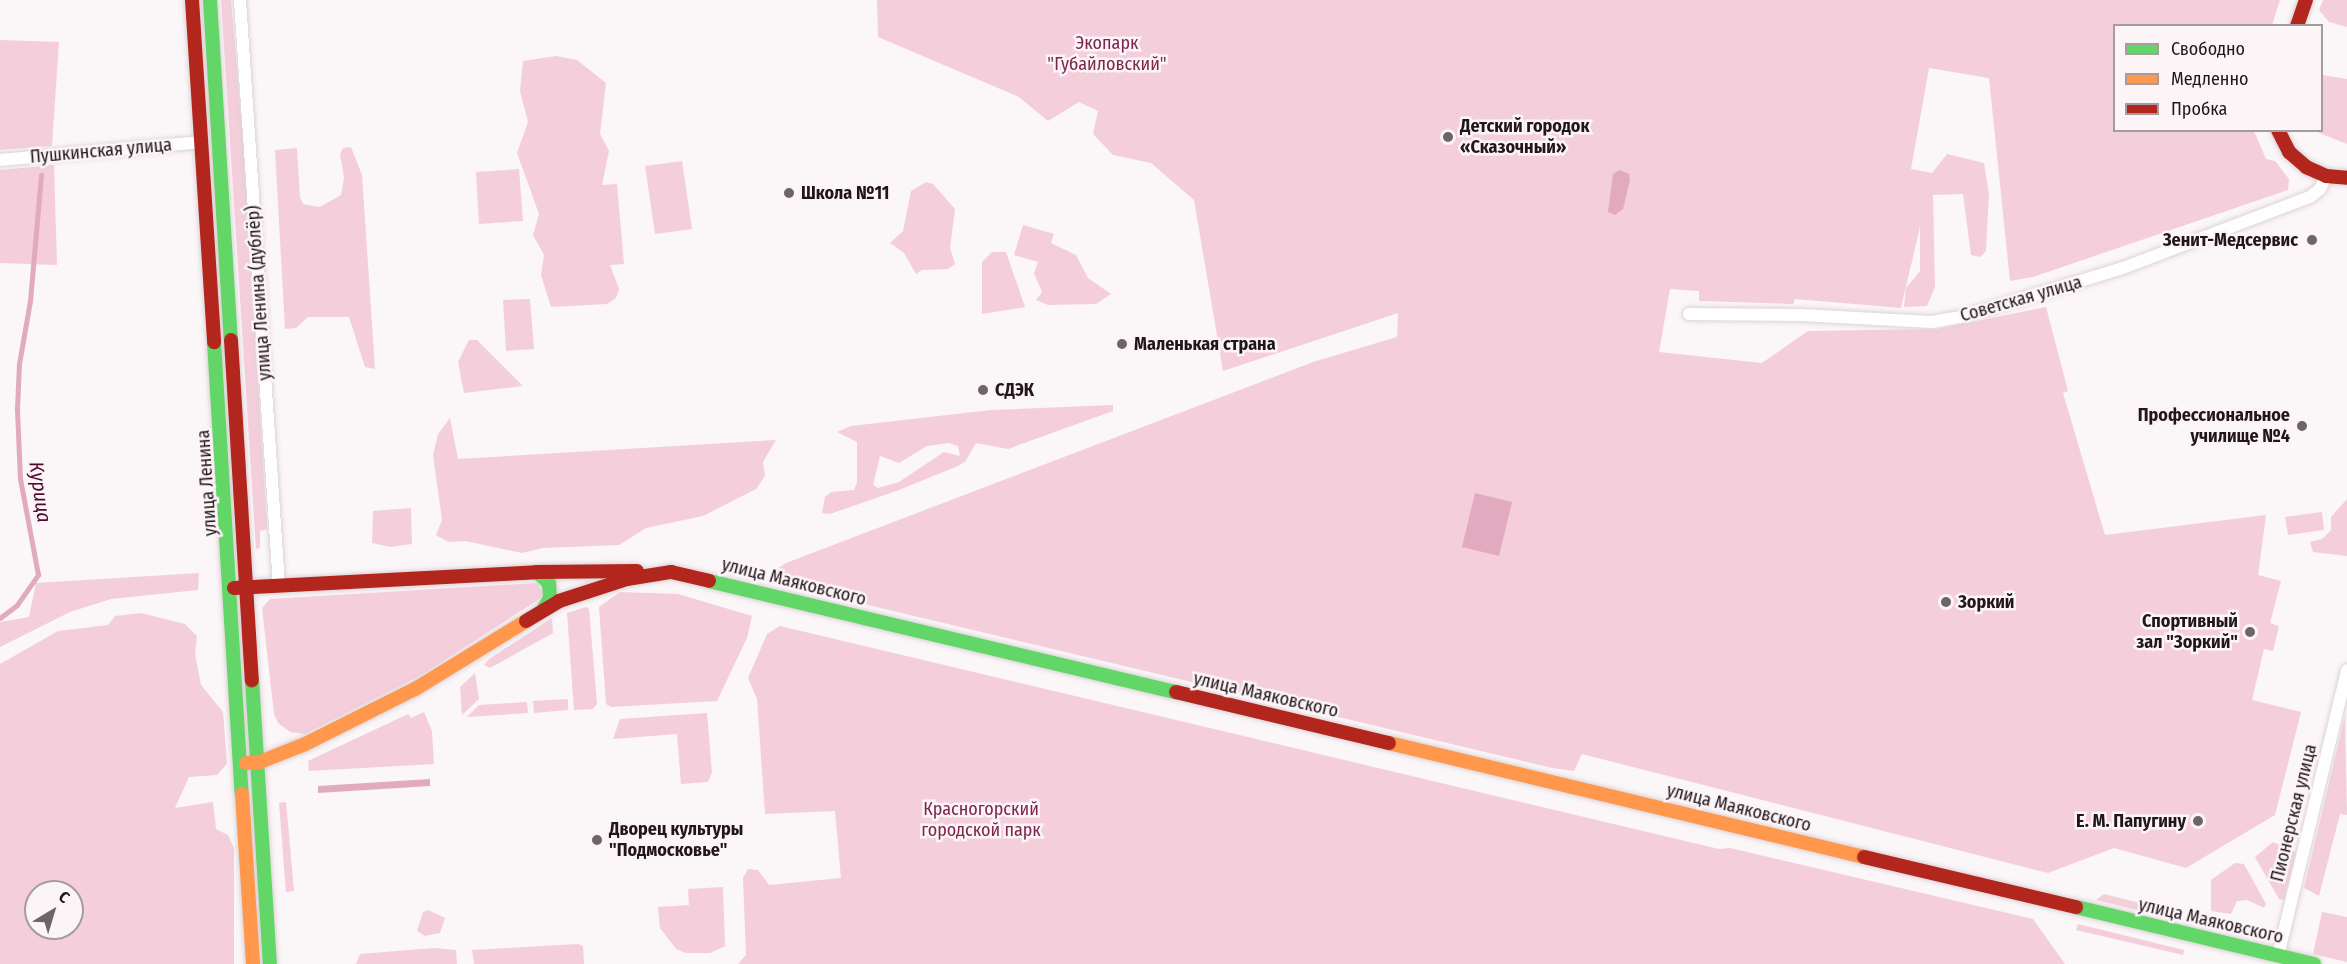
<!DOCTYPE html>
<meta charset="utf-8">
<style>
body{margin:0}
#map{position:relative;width:2347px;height:964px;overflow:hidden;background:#fbf6f8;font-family:"Fira Sans Condensed",sans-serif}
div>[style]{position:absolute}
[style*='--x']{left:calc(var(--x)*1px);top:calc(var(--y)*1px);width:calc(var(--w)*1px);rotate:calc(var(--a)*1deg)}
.green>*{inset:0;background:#f4cedb}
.water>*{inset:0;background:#e1aabf}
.stream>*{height:4.5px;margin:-2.25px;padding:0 2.25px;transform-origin:2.25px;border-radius:2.25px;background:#e1aabf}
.roads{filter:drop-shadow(0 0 2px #dcd3d6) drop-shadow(0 0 2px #dcd3d6)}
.street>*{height:12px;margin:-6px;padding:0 6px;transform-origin:6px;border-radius:6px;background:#fefefe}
.fast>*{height:14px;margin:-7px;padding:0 7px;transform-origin:7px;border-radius:7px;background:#63d668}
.slow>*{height:14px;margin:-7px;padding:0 7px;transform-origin:7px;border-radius:7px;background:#ff974d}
.jam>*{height:14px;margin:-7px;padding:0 7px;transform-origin:7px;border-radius:7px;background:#b3261e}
.dots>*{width:16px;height:16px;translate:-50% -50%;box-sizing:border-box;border:3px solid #fcf5f7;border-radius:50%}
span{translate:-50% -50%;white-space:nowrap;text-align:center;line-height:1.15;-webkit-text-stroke:5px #fcf5f7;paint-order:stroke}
.park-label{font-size:18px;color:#7d244d}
.poi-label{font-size:18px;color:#23161b;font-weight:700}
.left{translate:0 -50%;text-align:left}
.right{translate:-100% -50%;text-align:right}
.street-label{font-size:18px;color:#23161b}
.water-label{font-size:20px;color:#4d082b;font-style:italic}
.legend{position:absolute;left:2113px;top:24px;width:210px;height:108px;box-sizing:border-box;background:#fcf5f7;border:2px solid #a59c9f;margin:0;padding:8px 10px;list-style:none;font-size:18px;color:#23161b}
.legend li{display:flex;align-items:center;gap:12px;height:30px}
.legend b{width:30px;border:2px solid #a59c9f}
.north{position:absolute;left:24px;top:880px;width:60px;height:60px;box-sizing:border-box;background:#fcf5f7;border:2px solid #a59c9f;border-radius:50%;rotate:38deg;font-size:16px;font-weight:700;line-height:24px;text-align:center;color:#23161b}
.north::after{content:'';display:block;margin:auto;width:21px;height:27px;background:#6f6468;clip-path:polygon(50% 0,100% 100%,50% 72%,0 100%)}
</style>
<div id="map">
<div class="green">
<i style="clip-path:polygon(221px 0,231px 0,244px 152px,267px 529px,260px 531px,260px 548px,256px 549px)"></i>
<i style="clip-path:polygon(877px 0,2280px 0,2272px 25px,2114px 26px,2114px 130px,2254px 131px,2266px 159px,2275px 161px,2289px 179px,2288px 190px,2033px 277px,2010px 281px,1989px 78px,1929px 68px,1911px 169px,1932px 173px,1947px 154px,1984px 163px,1989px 194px,1986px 251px,1980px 257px,1971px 255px,1963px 194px,1933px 195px,1935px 287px,1927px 306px,1904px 307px,1906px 288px,1920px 271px,1920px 227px,1901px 308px,1795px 299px,1793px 304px,1699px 301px,1699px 291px,1670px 289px,1659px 352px,1762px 363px,1808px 331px,1937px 329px,2046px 307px,2068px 391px,2063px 393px,2105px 535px,2266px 515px,2258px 575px,2281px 581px,2270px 623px,2279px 626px,2273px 651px,2264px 649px,2252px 700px,2301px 712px,2275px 815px,2186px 868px,2114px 848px,2048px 873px,1582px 754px,1574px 771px,1552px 768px,780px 584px,775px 576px,777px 569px,786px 563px,1313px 362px,1397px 337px,1398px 313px,1223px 371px,1194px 200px,1151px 163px,1113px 155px,1093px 134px,1098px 111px,1079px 102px,1048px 121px,1019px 97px,878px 37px)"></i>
<i style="clip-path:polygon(2323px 0,2347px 0,2347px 27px,2329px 22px,2319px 10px)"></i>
<i style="clip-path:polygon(0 40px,59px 42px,52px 146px,0 150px)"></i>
<i style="clip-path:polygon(556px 56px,577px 60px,606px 83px,600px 134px,609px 151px,602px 185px,617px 184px,624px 264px,610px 265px,619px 289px,616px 298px,607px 304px,551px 307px,541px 275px,544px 255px,533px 235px,539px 214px,517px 153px,528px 122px,520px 91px,523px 61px)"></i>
<i style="clip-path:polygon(2322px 75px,2347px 79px,2347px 144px,2317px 132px,2322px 130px)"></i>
<i style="clip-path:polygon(351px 147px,362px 175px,375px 369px,365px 367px,349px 317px,308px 317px,296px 328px,285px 329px,275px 150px,297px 148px,300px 197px,303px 204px,320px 207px,341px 195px,344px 178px,340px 154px,343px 148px)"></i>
<i style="clip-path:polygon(682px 161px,692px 229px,655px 234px,645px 166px)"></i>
<i style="clip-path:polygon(54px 165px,57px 265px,0 263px,0 170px)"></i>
<i style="clip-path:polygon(519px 169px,523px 221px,479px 224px,476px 172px)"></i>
<i style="clip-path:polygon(926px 182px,933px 184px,955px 209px,950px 248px,955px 264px,948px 269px,922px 270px,916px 274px,904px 253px,890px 243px,903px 231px,911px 191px)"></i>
<i style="clip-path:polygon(1023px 225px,1054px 234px,1051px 243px,1076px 255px,1088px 278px,1111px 294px,1096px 304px,1048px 305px,1036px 300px,1042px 292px,1034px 273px,1038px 262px,1014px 255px)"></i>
<i style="clip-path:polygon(992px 252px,1006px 252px,1025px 307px,982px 314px,982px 262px)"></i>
<i style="clip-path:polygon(530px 299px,534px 349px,506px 351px,503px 300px)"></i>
<i style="clip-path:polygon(469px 340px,477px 340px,523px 386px,464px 393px,458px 362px)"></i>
<i style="clip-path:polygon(evenodd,1113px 405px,1113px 411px,1008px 449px,976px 443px,965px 462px,958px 466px,899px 490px,830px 514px,822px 513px,825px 497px,831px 492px,854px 490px,857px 483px,857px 442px,837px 432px,851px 426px,991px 410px,1113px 405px,949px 443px,958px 446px,960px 456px,944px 452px,899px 482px,878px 488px,873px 485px,880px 456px,899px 463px,927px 446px,949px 443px)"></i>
<i style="clip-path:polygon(450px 418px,458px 459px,776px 440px,763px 462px,765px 476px,756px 489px,703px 516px,646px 528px,619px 545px,543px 548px,522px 553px,465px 541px,448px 542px,436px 535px,442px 520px,433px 455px,438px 434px)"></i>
<i style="clip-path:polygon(2347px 499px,2347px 556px,2313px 552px,2310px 542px,2322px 539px,2331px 530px,2331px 517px)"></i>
<i style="clip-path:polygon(411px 508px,412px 544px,390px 547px,372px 543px,373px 511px)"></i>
<i style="clip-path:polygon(2322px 512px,2324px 530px,2288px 535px,2285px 517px)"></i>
<i style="clip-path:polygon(199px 573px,198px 590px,111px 599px,70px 612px,0 647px,0 622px,29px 617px,36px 583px)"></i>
<i style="clip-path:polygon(537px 583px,543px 594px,538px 600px,420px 676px,305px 734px,290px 732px,278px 723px,274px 714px,262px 608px,270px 599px)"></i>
<i style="clip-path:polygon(620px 592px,678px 594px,752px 616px,747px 638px,717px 701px,611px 707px,606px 704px,599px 607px)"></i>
<i style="clip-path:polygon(586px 607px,589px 609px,597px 704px,593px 709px,574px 710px,567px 613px)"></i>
<i style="clip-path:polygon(evenodd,141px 613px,185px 624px,197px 636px,195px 654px,201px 685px,223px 712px,227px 764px,217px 775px,189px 777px,175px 808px,213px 802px,216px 829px,228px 835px,234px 848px,234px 964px,0 964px,0 664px,58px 631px,108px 625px,115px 616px,141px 613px,36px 892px,72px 892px,72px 928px,36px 928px,36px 892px)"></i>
<i style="clip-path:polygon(552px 618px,553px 633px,490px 668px,484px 665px,489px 659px)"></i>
<i style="clip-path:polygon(780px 626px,1719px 849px,1730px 848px,2033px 919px,2065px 964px,738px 964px,746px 955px,743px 878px,748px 869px,758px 870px,769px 885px,841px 878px,835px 811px,765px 814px,757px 699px,748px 678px,767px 634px)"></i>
<i style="clip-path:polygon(475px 673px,479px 699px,462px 715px,460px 687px)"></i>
<i style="clip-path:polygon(568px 699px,568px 710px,534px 713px,533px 701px)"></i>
<i style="clip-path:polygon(527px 702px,528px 713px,467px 717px,479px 705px)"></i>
<i style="clip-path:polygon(424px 712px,432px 731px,434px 764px,309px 771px,308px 761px,408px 714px,411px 718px)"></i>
<i style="clip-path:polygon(707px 713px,712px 773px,708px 782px,681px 784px,677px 734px,613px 739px,620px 719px)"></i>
<i style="clip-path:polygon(2345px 716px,2347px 815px,2340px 814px,2319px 896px,2304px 888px)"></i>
<i style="clip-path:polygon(286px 802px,294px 891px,286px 892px,279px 803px)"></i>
<i style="clip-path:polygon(2273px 842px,2296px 852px,2284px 900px,2279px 899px,2255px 857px)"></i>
<i style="clip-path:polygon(2235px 863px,2244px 864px,2266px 904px,2264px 908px,2247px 900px,2237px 901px,2231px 914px,2211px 911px,2211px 880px)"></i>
<i style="clip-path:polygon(723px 887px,725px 946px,710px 953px,686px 953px,676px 949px,660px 928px,658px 907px,689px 905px,688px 889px)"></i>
<i style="clip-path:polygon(2104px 894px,2160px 908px,2164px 913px,2161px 916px,2096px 900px)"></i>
<i style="clip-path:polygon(428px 910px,445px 918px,440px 933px,425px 936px,417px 931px,423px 912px)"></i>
<i style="clip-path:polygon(2322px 912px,2347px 917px,2347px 962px,2313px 954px)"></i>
<i style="clip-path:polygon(2078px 924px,2184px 950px,2183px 955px,2076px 930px)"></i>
<i style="clip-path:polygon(578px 944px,583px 946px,584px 964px,474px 964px,472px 950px)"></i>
<i style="clip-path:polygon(434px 948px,456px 950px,457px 964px,356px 964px,360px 954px)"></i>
</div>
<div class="water">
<i style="clip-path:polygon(1620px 170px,1629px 174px,1630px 180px,1623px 209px,1615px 215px,1608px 212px,1613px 174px)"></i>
<i style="clip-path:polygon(1475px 493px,1512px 502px,1499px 556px,1462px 547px)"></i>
<i style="clip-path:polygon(430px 779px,430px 786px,318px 793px,318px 786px)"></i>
</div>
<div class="stream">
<i style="--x:0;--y:618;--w:21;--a:-37"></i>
<i style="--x:17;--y:605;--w:37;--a:-55"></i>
<i style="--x:38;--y:575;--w:98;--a:-100.6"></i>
<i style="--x:20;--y:479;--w:70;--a:-92.5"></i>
<i style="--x:17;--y:409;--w:45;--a:-87.5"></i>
<i style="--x:19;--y:364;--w:64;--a:-80.1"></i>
<i style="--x:30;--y:301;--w:126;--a:-85"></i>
</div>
<div class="roads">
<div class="street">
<i style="--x:240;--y:0;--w:586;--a:86.19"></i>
<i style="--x:0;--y:160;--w:203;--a:-5.1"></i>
<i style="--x:1689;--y:314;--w:112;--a:0.5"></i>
<i style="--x:1801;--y:315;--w:131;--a:3.1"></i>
<i style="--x:1932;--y:322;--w:35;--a:-10"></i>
<i style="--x:1966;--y:316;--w:164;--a:-17"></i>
<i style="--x:2123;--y:268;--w:200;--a:-20.8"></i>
<i style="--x:2310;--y:197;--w:13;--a:-39"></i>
<i style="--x:2320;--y:189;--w:14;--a:-65"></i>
<i style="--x:2278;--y:956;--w:294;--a:-76.4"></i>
</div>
<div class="fast">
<i style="--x:210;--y:0;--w:341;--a:86.5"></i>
<i style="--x:214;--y:342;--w:453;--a:86.5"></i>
<i style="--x:537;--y:572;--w:16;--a:43"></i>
<i style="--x:549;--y:583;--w:15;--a:86"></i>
<i style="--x:550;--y:598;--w:12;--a:121"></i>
<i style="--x:709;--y:581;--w:480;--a:13.4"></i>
<i style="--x:252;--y:680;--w:285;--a:86.4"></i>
<i style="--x:2076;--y:907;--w:245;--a:13.5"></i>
</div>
<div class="slow">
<i style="--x:1389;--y:743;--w:488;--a:13.5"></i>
<i style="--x:246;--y:763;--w:14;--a:-4"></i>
<i style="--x:260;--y:762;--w:48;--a:-21.8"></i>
<i style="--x:305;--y:744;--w:123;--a:-26.6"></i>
<i style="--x:415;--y:689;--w:130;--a:-31.5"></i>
<i style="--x:242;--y:794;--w:170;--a:86.3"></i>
</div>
<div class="jam">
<i style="--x:192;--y:0;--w:343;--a:86.3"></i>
<i style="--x:2297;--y:26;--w:28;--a:-71"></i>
<i style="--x:2278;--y:130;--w:25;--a:63"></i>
<i style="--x:2289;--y:152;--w:23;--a:41"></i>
<i style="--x:2306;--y:167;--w:22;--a:24"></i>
<i style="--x:2326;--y:176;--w:21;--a:5"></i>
<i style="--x:231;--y:340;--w:341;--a:86.5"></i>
<i style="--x:234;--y:588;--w:303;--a:-3"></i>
<i style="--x:537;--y:572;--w:100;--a:-0.6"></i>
<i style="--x:526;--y:621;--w:39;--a:-31"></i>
<i style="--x:559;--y:601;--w:71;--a:-17.9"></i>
<i style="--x:627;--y:579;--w:45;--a:-9"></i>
<i style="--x:671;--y:572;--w:39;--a:13"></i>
<i style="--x:1176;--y:692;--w:219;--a:13.5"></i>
<i style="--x:1864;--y:857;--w:218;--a:13.3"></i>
</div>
</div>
<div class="dots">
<i style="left:1448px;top:137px;background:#6f6468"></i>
<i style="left:789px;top:193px;background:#6f6468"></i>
<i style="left:2312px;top:240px;background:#6f6468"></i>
<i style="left:1122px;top:344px;background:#6f6468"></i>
<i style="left:983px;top:390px;background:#6f6468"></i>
<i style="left:2302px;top:426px;background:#6f6468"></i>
<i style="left:1946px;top:602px;background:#6f6468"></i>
<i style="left:2250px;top:632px;background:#6f6468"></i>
<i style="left:2198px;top:821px;background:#6f6468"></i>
<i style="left:597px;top:840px;background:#6f6468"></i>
</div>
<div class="park-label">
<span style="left:1107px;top:54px">Экопарк<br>"Губайловский"</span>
<span style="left:981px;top:820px">Красногорский<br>городской парк</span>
</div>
<div class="poi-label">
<span class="left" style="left:1460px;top:137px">Детский городок<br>«Сказочный»</span>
<span class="left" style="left:801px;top:193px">Школа №11</span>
<span class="right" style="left:2298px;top:240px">Зенит-Медсервис</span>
<span class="left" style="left:1134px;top:344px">Маленькая страна</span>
<span class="left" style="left:995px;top:390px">СДЭК</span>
<span class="right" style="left:2290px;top:426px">Профессиональное<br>училище №4</span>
<span class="left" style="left:1958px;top:602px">Зоркий</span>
<span class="right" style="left:2238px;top:632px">Спортивный<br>зал "Зоркий"</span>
<span class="right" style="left:2186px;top:821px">Е. М. Папугину</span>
<span class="left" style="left:609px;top:840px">Дворец культуры<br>"Подмосковье"</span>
</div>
<div class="street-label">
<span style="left:101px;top:151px;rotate:-5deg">Пушкинская улица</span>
<span style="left:259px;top:293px;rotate:-94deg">улица Ленина (дублёр)</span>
<span style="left:2021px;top:299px;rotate:-16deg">Советская улица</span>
<span style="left:207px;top:483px;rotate:-94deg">улица Ленина</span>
<span style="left:794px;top:582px;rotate:14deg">улица Маяковского</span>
<span style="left:1266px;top:695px;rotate:13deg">улица Маяковского</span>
<span style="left:1739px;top:808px;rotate:14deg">улица Маяковского</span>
<span style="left:2294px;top:813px;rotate:-76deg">Пионерская улица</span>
<span style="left:2211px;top:921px;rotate:13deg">улица Маяковского</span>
</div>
<div class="water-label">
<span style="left:40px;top:492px;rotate:82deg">Курица</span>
</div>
<ul class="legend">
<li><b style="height:8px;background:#63d668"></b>Свободно</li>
<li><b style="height:8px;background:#ff974d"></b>Медленно</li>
<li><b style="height:8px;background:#b3261e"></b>Пробка</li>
</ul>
<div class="north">С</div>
</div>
